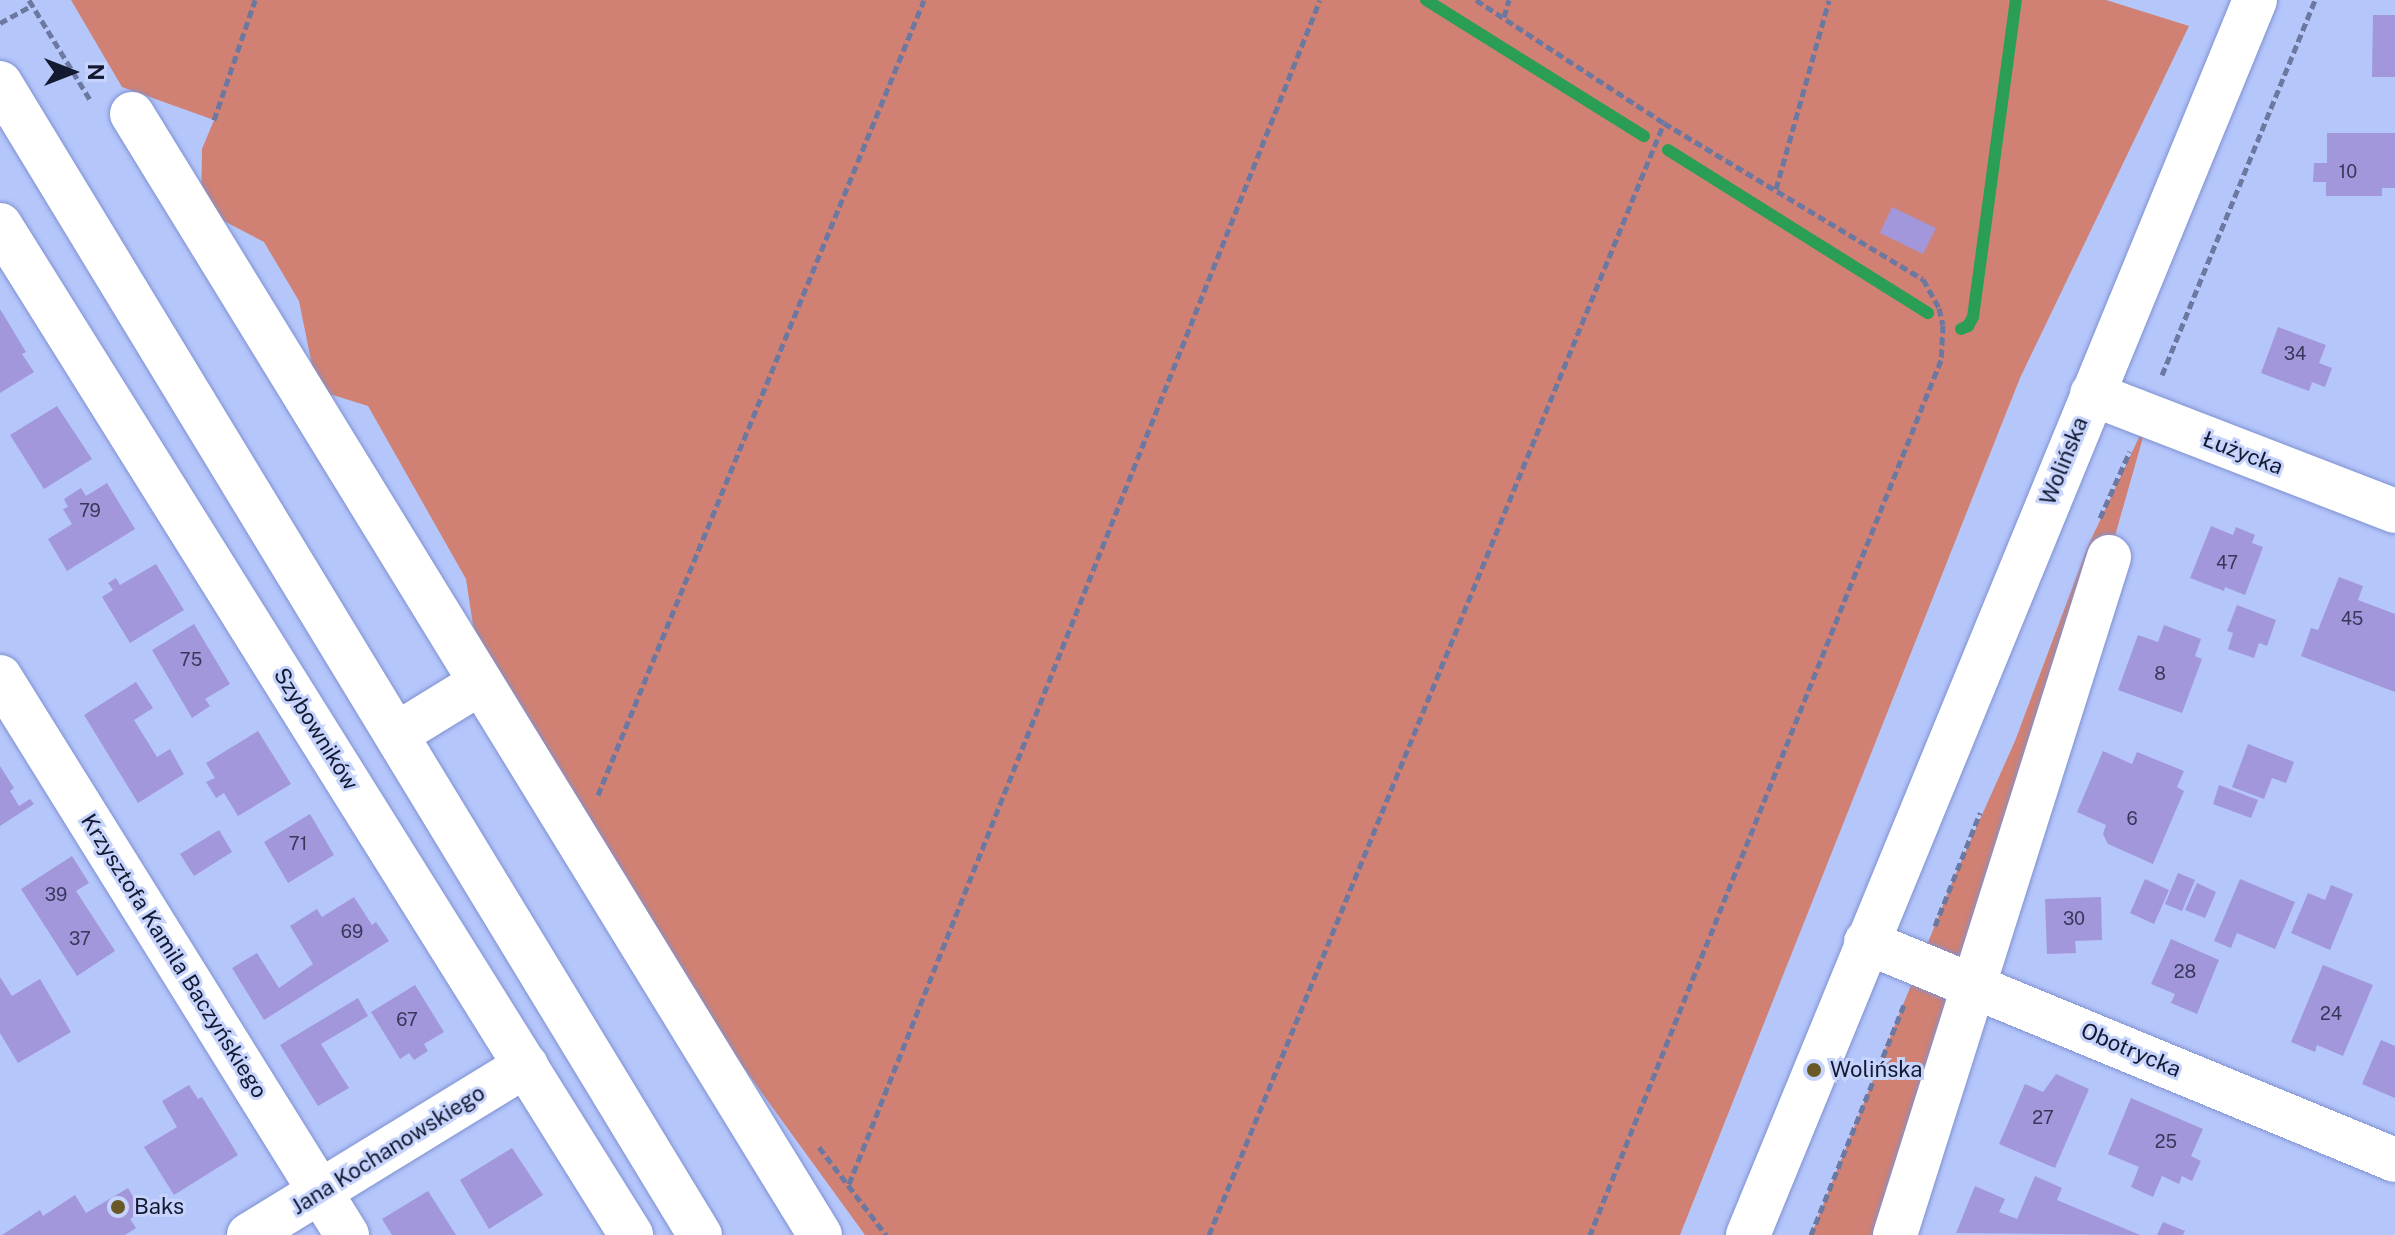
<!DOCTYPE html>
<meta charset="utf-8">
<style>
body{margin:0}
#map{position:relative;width:2395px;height:1235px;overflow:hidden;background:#b5c6fb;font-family:"Public Sans",sans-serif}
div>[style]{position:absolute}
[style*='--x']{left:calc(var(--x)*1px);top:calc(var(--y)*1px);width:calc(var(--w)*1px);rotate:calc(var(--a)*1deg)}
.green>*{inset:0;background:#d08173}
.stream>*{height:12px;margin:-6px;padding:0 6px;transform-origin:6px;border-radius:6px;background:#2b9e56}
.building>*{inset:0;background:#a297da}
.path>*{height:5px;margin-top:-2.5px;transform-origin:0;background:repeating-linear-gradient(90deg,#6c78a0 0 8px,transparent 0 12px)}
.roads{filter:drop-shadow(0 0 2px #7f91d1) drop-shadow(0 0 2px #7f91d1)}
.minor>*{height:44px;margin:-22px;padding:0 22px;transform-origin:22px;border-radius:22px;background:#fff}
.major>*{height:44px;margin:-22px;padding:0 22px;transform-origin:22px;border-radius:22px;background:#fff}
.dots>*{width:22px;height:22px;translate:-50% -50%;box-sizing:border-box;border:4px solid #c6d3fc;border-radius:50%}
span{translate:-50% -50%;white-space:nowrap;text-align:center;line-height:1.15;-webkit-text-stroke:6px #c6d3fc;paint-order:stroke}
.number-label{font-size:18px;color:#37385b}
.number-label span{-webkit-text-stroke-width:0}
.street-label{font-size:22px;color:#131931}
.poi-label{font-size:22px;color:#131931}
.left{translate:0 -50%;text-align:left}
.north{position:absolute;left:32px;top:32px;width:80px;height:80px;-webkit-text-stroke:6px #c6d3fc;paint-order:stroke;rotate:90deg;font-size:22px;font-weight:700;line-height:32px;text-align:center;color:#131931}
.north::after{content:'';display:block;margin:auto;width:28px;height:36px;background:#131931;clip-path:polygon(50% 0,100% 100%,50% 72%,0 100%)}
</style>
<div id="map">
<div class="green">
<i style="clip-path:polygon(71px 0,2106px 0,2189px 26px,2020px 378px,1680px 1235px,865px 1235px,640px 925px,481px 678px,466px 579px,368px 406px,317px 390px,299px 301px,264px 242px,201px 209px,202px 149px,214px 120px,122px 87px)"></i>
<i style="clip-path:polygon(2149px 416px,2109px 557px,1895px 1235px,1811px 1235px,1953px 880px,2015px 741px,2088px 546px)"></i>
</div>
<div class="stream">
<i style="--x:1426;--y:0;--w:257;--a:32"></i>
<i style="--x:1668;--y:150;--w:307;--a:32.1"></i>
<i style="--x:1961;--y:329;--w:8;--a:-23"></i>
<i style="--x:1968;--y:326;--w:10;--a:-61"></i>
<i style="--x:1973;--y:317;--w:320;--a:-82.3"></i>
</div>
<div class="building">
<i style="clip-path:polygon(2373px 15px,2395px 15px,2395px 77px,2372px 77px)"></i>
<i style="clip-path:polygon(2327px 133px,2395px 133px,2395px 188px,2382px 188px,2382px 196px,2326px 196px,2326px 182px,2313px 182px,2314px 163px,2327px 163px)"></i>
<i style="clip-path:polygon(1892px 207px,1936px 228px,1923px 254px,1880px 233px)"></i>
<i style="clip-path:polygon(0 309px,26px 352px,22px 354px,34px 372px,0 393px)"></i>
<i style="clip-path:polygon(2278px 327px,2326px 345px,2319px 363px,2332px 368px,2325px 387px,2312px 382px,2309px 391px,2261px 373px)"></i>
<i style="clip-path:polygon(57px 406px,92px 459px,44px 489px,10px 435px)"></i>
<i style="clip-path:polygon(107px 483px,135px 529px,67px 571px,48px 539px,72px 524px,63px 509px,68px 507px,64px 499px,81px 488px,86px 496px)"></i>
<i style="clip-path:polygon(2211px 526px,2233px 535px,2236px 527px,2255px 535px,2252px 543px,2263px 547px,2245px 595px,2225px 587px,2224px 591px,2190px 578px)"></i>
<i style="clip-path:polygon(156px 564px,184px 610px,130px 643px,102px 597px,113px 590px,108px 583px,116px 578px,120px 585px)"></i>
<i style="clip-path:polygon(2339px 577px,2363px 586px,2358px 600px,2395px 614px,2395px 692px,2301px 656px,2311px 628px,2318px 630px)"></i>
<i style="clip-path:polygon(2237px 605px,2276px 620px,2267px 646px,2259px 643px,2254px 658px,2228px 649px,2233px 633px,2227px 631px)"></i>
<i style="clip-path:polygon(194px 624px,230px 684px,205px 699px,210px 706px,192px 718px,152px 650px)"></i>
<i style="clip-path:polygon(2164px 625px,2201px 639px,2195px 656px,2202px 659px,2182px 713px,2118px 690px,2138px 635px,2158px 642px)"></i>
<i style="clip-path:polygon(136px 682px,153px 708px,134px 720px,157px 757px,170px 749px,184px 774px,138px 803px,84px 715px)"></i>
<i style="clip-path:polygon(258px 731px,291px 784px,238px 816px,224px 793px,216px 798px,206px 782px,215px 778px,206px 763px)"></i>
<i style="clip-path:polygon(2248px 744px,2294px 762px,2286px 783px,2272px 778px,2264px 799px,2232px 787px)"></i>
<i style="clip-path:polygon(2103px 751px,2132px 764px,2137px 752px,2184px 771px,2177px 787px,2184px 791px,2153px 864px,2108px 844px,2103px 834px,2106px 825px,2077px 812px)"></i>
<i style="clip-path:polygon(0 766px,14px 788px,10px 791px,19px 806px,30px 799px,34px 804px,0 826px)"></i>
<i style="clip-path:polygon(2219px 785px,2258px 800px,2251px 818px,2213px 804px)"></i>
<i style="clip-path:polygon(310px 814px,334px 855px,288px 883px,264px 842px)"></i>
<i style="clip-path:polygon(219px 830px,232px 852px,194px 876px,180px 854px)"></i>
<i style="clip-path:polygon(72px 856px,89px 883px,76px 891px,115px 951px,77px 976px,21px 889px)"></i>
<i style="clip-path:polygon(2178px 873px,2195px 880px,2182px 911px,2165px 904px)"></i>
<i style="clip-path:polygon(2145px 879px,2169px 890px,2154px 924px,2130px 913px)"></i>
<i style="clip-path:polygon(2240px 879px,2295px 902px,2275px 949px,2237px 933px,2231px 948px,2214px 941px)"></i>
<i style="clip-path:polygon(2197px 883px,2216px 892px,2205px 918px,2185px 910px)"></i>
<i style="clip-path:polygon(2331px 885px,2353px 894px,2330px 950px,2291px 933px,2308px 893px,2325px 900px)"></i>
<i style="clip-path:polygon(354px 897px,372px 925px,376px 922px,389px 941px,264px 1020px,232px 968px,257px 953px,279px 988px,313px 964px,290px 926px,317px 909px,322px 917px)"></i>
<i style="clip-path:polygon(2101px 897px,2102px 940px,2075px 941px,2076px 953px,2047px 954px,2045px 899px)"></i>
<i style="clip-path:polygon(2171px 939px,2219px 960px,2197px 1014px,2171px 1003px,2175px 994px,2151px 984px)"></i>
<i style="clip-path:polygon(2323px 965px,2373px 985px,2343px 1056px,2317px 1045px,2315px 1052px,2291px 1042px)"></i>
<i style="clip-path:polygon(0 977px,12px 996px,40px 979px,71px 1032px,18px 1063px,0 1033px)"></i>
<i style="clip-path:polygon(415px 985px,444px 1032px,424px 1044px,428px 1051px,414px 1060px,409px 1053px,400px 1059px,371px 1012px)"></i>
<i style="clip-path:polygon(358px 998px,368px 1016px,321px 1044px,349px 1088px,318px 1106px,280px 1045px)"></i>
<i style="clip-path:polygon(2381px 1040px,2395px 1046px,2395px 1098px,2362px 1084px)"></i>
<i style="clip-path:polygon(2056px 1074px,2089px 1089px,2055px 1168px,1999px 1144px,2025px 1084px,2043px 1092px)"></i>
<i style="clip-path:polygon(189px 1085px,198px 1099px,202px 1097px,238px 1155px,174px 1195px,144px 1147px,177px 1127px,162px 1101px)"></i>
<i style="clip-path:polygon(2131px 1098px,2203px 1129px,2191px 1156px,2201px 1161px,2192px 1181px,2182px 1176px,2179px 1184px,2162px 1176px,2153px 1197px,2131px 1187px,2139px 1167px,2108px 1154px)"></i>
<i style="clip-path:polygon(512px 1148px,543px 1195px,489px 1229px,460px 1180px)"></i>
<i style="clip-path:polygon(2035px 1176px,2062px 1188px,2057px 1200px,2140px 1235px,1956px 1233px,1975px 1186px,2005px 1199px,1999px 1212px,2017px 1219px)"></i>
<i style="clip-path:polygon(128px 1188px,142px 1212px,130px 1219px,136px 1228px,125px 1235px,2px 1235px,40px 1210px,43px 1216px,75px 1195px,86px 1213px)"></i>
<i style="clip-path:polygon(428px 1191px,456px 1235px,392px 1235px,382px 1219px)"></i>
<i style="clip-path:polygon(2163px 1222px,2185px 1231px,2183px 1235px,2157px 1235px)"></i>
</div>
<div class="path">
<i style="--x:29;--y:0;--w:119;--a:58.5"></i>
<i style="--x:1476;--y:0;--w:225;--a:33.2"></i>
<i style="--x:1664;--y:123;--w:302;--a:31.1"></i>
<i style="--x:1923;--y:279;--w:33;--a:61"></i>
<i style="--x:1939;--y:308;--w:17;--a:77"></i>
<i style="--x:1943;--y:325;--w:35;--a:93"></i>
<i style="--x:1941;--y:360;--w:943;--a:111.86"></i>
<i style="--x:1504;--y:17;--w:18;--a:-74"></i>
<i style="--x:0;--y:23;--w:37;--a:-29"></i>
<i style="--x:214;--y:120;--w:127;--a:-71.1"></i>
<i style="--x:1776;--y:189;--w:196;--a:-74.3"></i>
<i style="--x:2162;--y:375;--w:405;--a:-67.8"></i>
<i style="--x:2100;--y:518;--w:73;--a:-65.9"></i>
<i style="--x:598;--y:795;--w:859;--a:-67.7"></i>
<i style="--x:1935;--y:926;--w:122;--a:-68.3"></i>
<i style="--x:819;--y:1147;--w:111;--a:52.7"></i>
<i style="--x:849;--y:1184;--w:1274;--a:-68.31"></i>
<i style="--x:1209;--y:1235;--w:1201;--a:-67.75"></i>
<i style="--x:1811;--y:1235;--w:251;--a:-68"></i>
</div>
<div class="roads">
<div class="minor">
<i style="--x:132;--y:114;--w:1315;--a:58.46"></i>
<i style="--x:0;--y:225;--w:1191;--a:58"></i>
<i style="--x:2092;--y:394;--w:325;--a:21.1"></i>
<i style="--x:0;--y:677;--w:657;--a:58.12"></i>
<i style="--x:397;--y:734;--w:97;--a:-31.6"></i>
<i style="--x:1866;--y:942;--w:572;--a:22.4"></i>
<i style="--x:249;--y:1235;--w:325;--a:-31.5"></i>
<i style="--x:1748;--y:1235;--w:1335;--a:-67.68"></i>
<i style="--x:1895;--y:1235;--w:711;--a:-72.48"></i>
</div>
<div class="major">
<i style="--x:0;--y:83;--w:1348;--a:58.72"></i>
</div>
</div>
<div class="dots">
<i style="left:1814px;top:1070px;background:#695926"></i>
<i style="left:118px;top:1207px;background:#695926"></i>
</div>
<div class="number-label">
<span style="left:2348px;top:172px">10</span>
<span style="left:2295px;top:354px">34</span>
<span style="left:90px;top:511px">79</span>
<span style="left:2227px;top:563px">47</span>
<span style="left:2352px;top:619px">45</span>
<span style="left:191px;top:660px">75</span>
<span style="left:2160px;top:674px">8</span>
<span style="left:2132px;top:819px">6</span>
<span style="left:298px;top:844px">71</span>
<span style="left:56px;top:895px">39</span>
<span style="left:2074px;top:919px">30</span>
<span style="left:352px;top:932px">69</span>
<span style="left:80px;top:939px">37</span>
<span style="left:2185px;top:972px">28</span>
<span style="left:2331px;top:1014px">24</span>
<span style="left:407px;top:1020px">67</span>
<span style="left:2043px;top:1118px">27</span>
<span style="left:2166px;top:1142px">25</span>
</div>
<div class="street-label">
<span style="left:2243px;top:453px;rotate:21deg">Łużycka</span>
<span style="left:2064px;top:461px;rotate:-68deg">Wolińska</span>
<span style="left:316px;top:729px;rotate:58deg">Szybowników</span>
<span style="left:174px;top:956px;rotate:58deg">Krzysztofa Kamila Baczyńskiego</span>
<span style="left:2131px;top:1050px;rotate:23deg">Obotrycka</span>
<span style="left:388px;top:1150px;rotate:-32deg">Jana Kochanowskiego</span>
</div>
<div class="poi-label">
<span class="left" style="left:1830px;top:1070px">Wolińska</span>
<span class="left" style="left:134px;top:1207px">Baks</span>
</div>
<div class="north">N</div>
</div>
